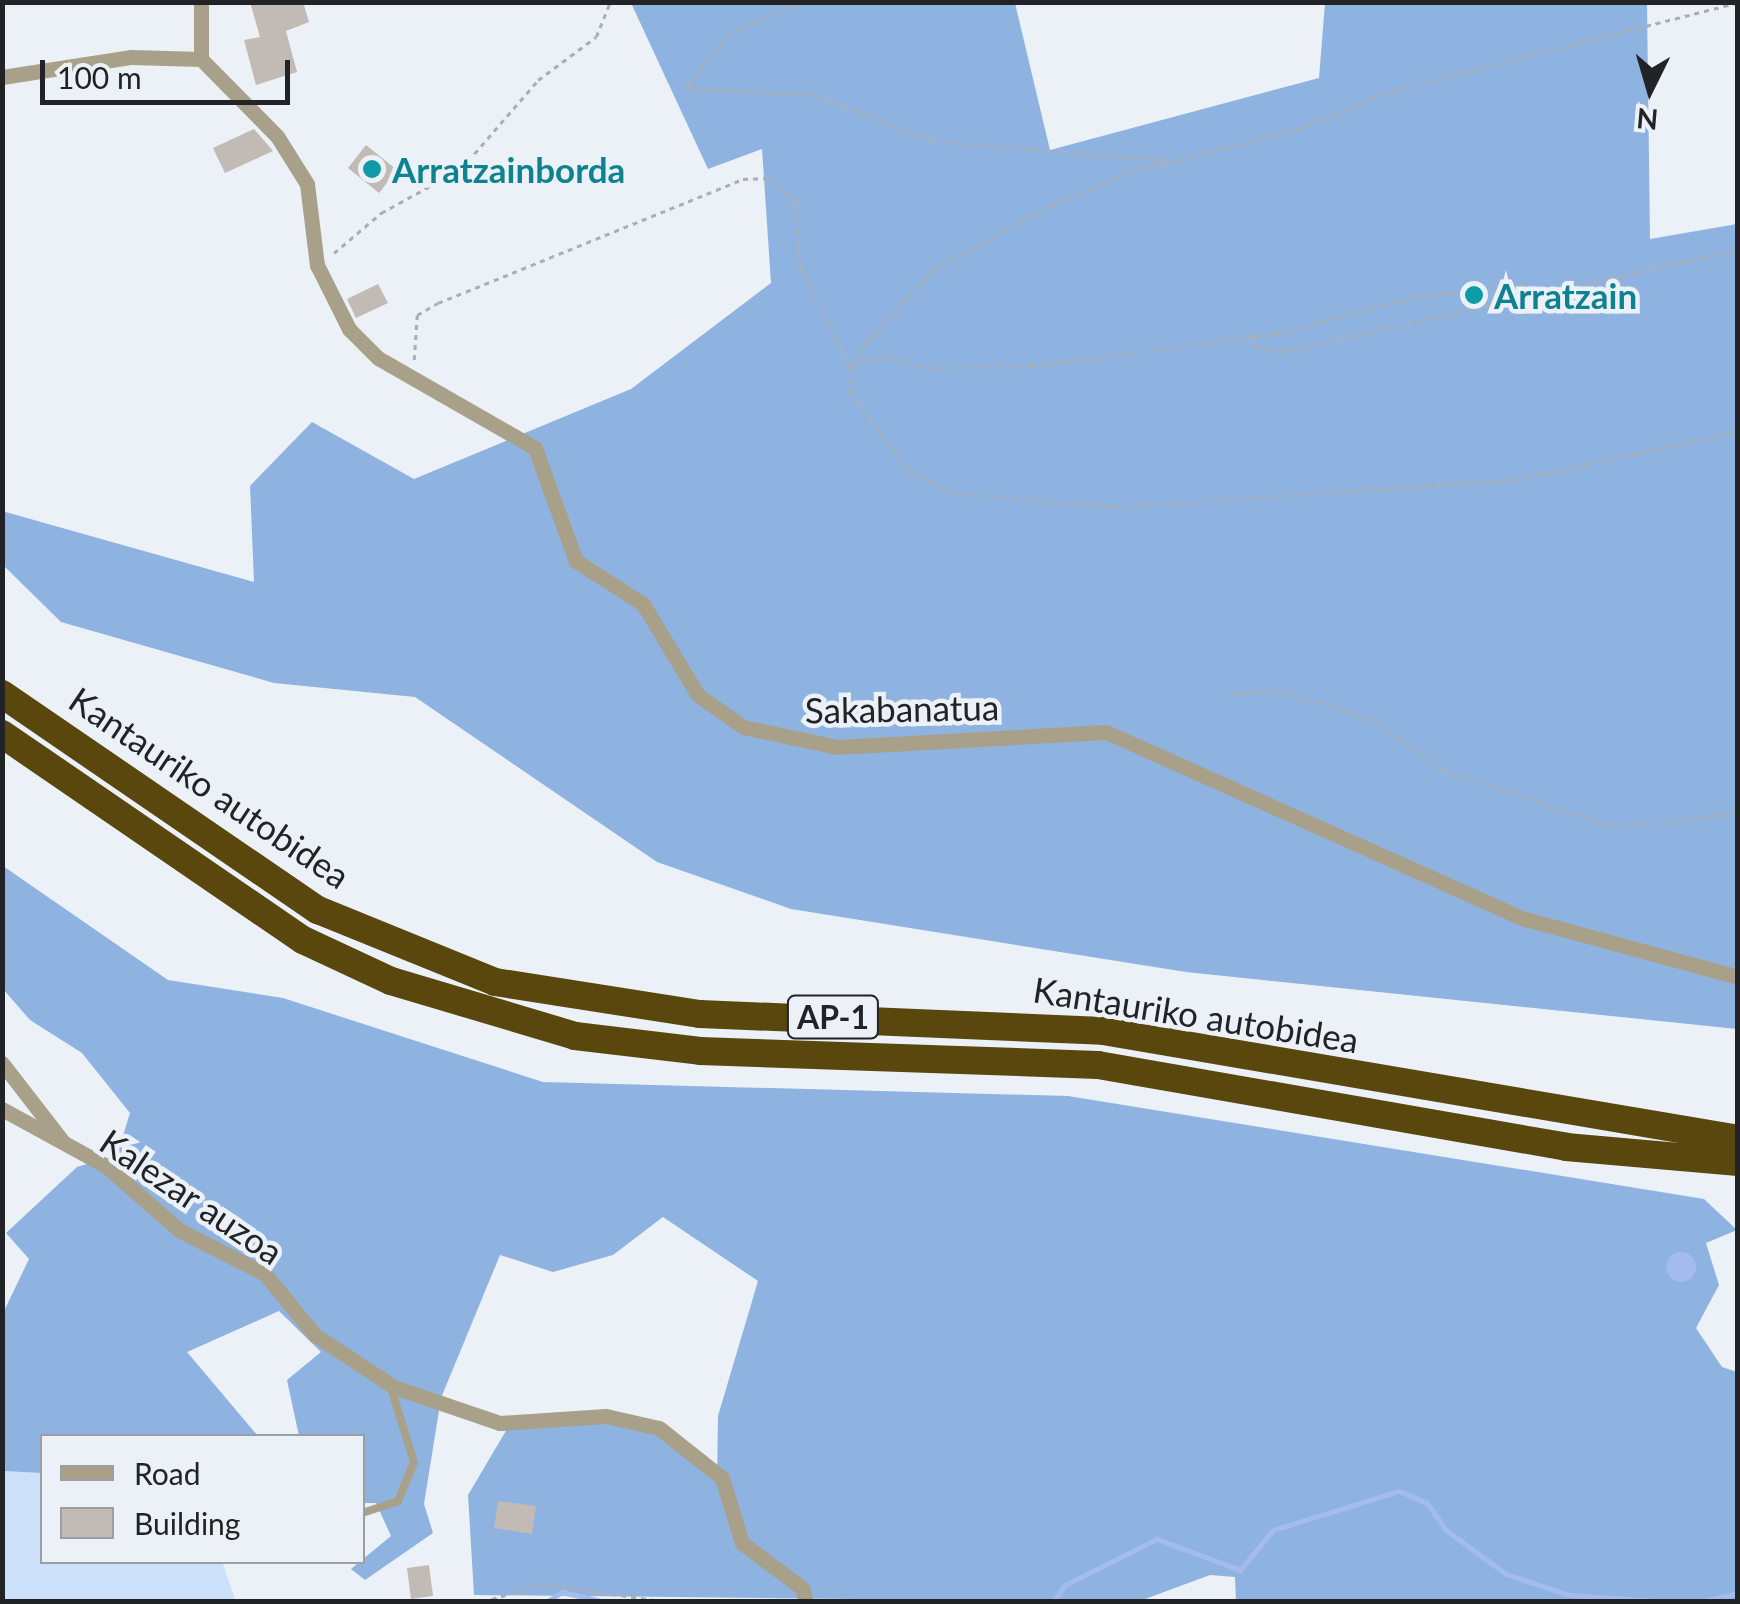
<!DOCTYPE html>
<style>
body{margin:0}
#map{position:relative;width:1740px;height:1604px;overflow:hidden;background:#ebf1f7;font-family:Lato,sans-serif}
div>[style]{position:absolute}
[style*='--x']{left:calc(var(--x)*1px);top:calc(var(--y)*1px);width:calc(var(--w)*1px);rotate:calc(var(--a)*1deg)}
.green>*{inset:0;background:#cce0fa}
.forest>*{inset:0;background:#8fb3e0}
.water>*{inset:0;background:#a3bced}
.round{border-radius:50%}
.stream>*{height:5px;margin:-2.5px;padding:0 2.5px;transform-origin:2.5px;border-radius:2.5px;background:#a3bced}
.building>*{inset:0;background:#c1bab5}
.path>*{height:2.5px;margin-top:-1.25px;transform-origin:0;background:repeating-linear-gradient(90deg,#aaafb4 0 5px,transparent 0 10px)}
.service>*{height:8px;margin:-4px;padding:0 4px;transform-origin:4px;border-radius:4px;background:#a9a089}
.minor>*{height:15px;margin:-7.5px;padding:0 7.5px;transform-origin:7.5px;border-radius:7.5px;background:#a9a089}
.motorway>*{height:28px;margin:-14px;padding:0 14px;transform-origin:14px;border-radius:14px;background:#59470d}
.dots>*{width:28px;height:28px;translate:-50% -50%;box-sizing:border-box;border:5px solid #ebf1f7;border-radius:50%}
span{translate:-50% -50%;white-space:nowrap;text-align:center;line-height:1.15;-webkit-text-stroke:9px #ebf1f7;paint-order:stroke}
.shield-label span{padding:2px 8px;background:#ebf1f7;border:2px solid;border-radius:8px;-webkit-text-stroke-width:0}
.shield-label{font-size:32px;color:#212326;font-weight:700}
.culture-label{font-size:35px;color:#0d838f;font-weight:700}
.left{translate:0 -50%;text-align:left}
.street-label{font-size:35px;color:#212326}
.frame{position:absolute;inset:0;border:5px solid #212326;pointer-events:none}
.legend{position:absolute;left:40px;top:1434px;width:325px;height:130px;box-sizing:border-box;background:#ebf1f7;border:2px solid #9a9fa3;margin:0;padding:12px 18px;list-style:none;font-size:30px;color:#212326}
.legend li{display:flex;align-items:center;gap:20px;height:50px}
.legend b{width:50px;border:2px solid #9a9fa3}
.north{position:absolute;left:1600px;top:40px;width:100px;height:100px;-webkit-text-stroke:8px #ebf1f7;paint-order:stroke;rotate:185deg;font-size:28px;font-weight:700;line-height:40px;text-align:center;color:#212326}
.north::after{content:'';display:block;margin:auto;width:35px;height:45px;background:#212326;clip-path:polygon(50% 0,100% 100%,50% 72%,0 100%)}
.scale{position:absolute;left:40px;top:60px;width:250px;height:45px;box-sizing:border-box;border:5px solid #212326;border-top:0;padding-left:12px;font-size:30px;line-height:35px;white-space:nowrap;color:#212326;-webkit-text-stroke:8px #ebf1f7;paint-order:stroke}
</style>
<div id="map">
<div class="green">
<i style="clip-path:polygon(3px 1471px,42px 1473px,42px 1562px,222px 1562px,236px 1601px,3px 1602px)"></i>
</div>
<div class="forest">
<i style="clip-path:polygon(631px 3px,1015px 3px,1050px 150px,1319px 78px,1325px 3px,1647px 3px,1650px 239px,1737px 224px,1737px 1029px,1186px 972px,791px 909px,657px 862px,415px 697px,274px 683px,61px 622px,3px 565px,2px 511px,254px 582px,250px 486px,312px 422px,414px 479px,631px 389px,771px 283px,762px 149px,708px 169px)"></i>
<i style="clip-path:polygon(3px 866px,168px 980px,283px 998px,543px 1082px,1068px 1096px,1704px 1199px,1737px 1230px,1706px 1243px,1719px 1285px,1696px 1328px,1722px 1367px,1737px 1372px,1737px 1601px,1236px 1602px,1235px 1577px,1210px 1575px,1137px 1602px,474px 1595px,468px 1495px,507px 1429px,598px 1422px,658px 1432px,717px 1481px,718px 1416px,758px 1281px,663px 1217px,613px 1255px,553px 1272px,500px 1255px,441px 1398px,424px 1504px,433px 1533px,365px 1580px,351px 1569px,391px 1536px,376px 1503px,363px 1503px,362px 1436px,299px 1436px,287px 1380px,321px 1352px,279px 1311px,187px 1352px,258px 1436px,42px 1436px,42px 1473px,3px 1471px,5px 1309px,29px 1259px,6px 1233px,77px 1167px,117px 1155px,130px 1113px,82px 1053px,30px 1020px,3px 989px)"></i>
</div>
<div class="water">
<i class="round" style="left:1666px;top:1252px;width:30px;height:30px"></i>
</div>
<div class="stream">
<i style="--x:546;--y:1602;--w:19;--a:-32"></i>
<i style="--x:562;--y:1592;--w:44;--a:13.1"></i>
<i style="--x:1053;--y:1602;--w:21;--a:-55"></i>
<i style="--x:1065;--y:1585;--w:103;--a:-26.6"></i>
<i style="--x:1157;--y:1539;--w:89;--a:20.5"></i>
<i style="--x:1240;--y:1570;--w:52;--a:-50.5"></i>
<i style="--x:1273;--y:1530;--w:132;--a:-17.2"></i>
<i style="--x:1399;--y:1491;--w:30;--a:23"></i>
<i style="--x:1427;--y:1503;--w:33;--a:55"></i>
<i style="--x:1446;--y:1530;--w:74;--a:36.3"></i>
<i style="--x:1506;--y:1574;--w:66;--a:18.4"></i>
<i style="--x:1569;--y:1595;--w:103;--a:3.9"></i>
<i style="--x:1700;--y:1602;--w:39;--a:-13"></i>
</div>
<div class="building">
<i style="clip-path:polygon(250px 2px,303px 2px,309px 22px,286px 31px,297px 72px,256px 85px,244px 40px,260px 37px)"></i>
<i style="clip-path:polygon(254px 129px,273px 151px,225px 173px,213px 148px)"></i>
<i style="clip-path:polygon(366px 145px,397px 170px,379px 193px,348px 168px)"></i>
<i style="clip-path:polygon(378px 284px,388px 303px,356px 318px,347px 299px)"></i>
<i style="clip-path:polygon(498px 1501px,536px 1506px,532px 1534px,494px 1528px)"></i>
<i style="clip-path:polygon(429px 1565px,433px 1596px,411px 1599px,407px 1568px)"></i>
</div>
<div class="path">
<i style="--x:803;--y:2;--w:80;--a:156.3"></i>
<i style="--x:730;--y:34;--w:70;--a:129.2"></i>
<i style="--x:686;--y:88;--w:129;--a:3.1"></i>
<i style="--x:815;--y:95;--w:127;--a:21.3"></i>
<i style="--x:933;--y:141;--w:233;--a:4.7"></i>
<i style="--x:1738;--y:3;--w:355;--a:165.7"></i>
<i style="--x:1394;--y:91;--w:111;--a:158.3"></i>
<i style="--x:1291;--y:132;--w:168;--a:165.9"></i>
<i style="--x:1128;--y:173;--w:84;--a:156.8"></i>
<i style="--x:1051;--y:206;--w:135;--a:151.2"></i>
<i style="--x:933;--y:271;--w:96;--a:132.9"></i>
<i style="--x:868;--y:341;--w:32;--a:122"></i>
<i style="--x:851;--y:368;--w:25;--a:90"></i>
<i style="--x:851;--y:393;--w:99;--a:53.2"></i>
<i style="--x:910;--y:472;--w:48;--a:26"></i>
<i style="--x:953;--y:493;--w:165;--a:4.9"></i>
<i style="--x:1117;--y:507;--w:399;--a:-3.9"></i>
<i style="--x:1515;--y:480;--w:228;--a:-12.4"></i>
<i style="--x:334;--y:253;--w:62;--a:-40.4"></i>
<i style="--x:381;--y:213;--w:91;--a:-28.8"></i>
<i style="--x:461;--y:169;--w:118;--a:-49.1"></i>
<i style="--x:538;--y:80;--w:72;--a:-36.6"></i>
<i style="--x:596;--y:37;--w:38;--a:-68"></i>
<i style="--x:1250;--y:333;--w:15;--a:67"></i>
<i style="--x:1256;--y:347;--w:25;--a:12"></i>
<i style="--x:1280;--y:352;--w:469;--a:-12.6"></i>
<i style="--x:414;--y:360;--w:45;--a:-86.2"></i>
<i style="--x:417;--y:315;--w:24;--a:-30"></i>
<i style="--x:438;--y:303;--w:329;--a:-22.1"></i>
<i style="--x:743;--y:179;--w:27;--a:-2"></i>
<i style="--x:770;--y:178;--w:34;--a:43"></i>
<i style="--x:795;--y:201;--w:64;--a:85.5"></i>
<i style="--x:800;--y:265;--w:115;--a:63.7"></i>
<i style="--x:851;--y:368;--w:30;--a:-26"></i>
<i style="--x:878;--y:355;--w:51;--a:14.9"></i>
<i style="--x:927;--y:368;--w:105;--a:-1.1"></i>
<i style="--x:1032;--y:366;--w:244;--a:-7.5"></i>
<i style="--x:1274;--y:334;--w:141;--a:-14.8"></i>
<i style="--x:1410;--y:298;--w:111;--a:-7.8"></i>
<i style="--x:1520;--y:283;--w:21;--a:41"></i>
<i style="--x:1230;--y:694;--w:48;--a:-3.6"></i>
<i style="--x:1278;--y:691;--w:60;--a:15.4"></i>
<i style="--x:1336;--y:707;--w:48;--a:21.8"></i>
<i style="--x:1381;--y:725;--w:75;--a:36.9"></i>
<i style="--x:1441;--y:770;--w:181;--a:18.3"></i>
<i style="--x:1613;--y:827;--w:126;--a:-6.4"></i>
<i style="--x:482;--y:1602;--w:63;--a:-16.7"></i>
<i style="--x:542;--y:1584;--w:128;--a:8.1"></i>
</div>
<div class="service">
<i style="--x:362;--y:1513;--w:38;--a:-18"></i>
<i style="--x:398;--y:1501;--w:42;--a:-67.7"></i>
<i style="--x:414;--y:1462;--w:77;--a:-107.3"></i>
</div>
<div class="minor">
<i style="--x:201;--y:2;--w:57;--a:90"></i>
<i style="--x:201;--y:59;--w:108;--a:45.4"></i>
<i style="--x:277;--y:136;--w:57;--a:58"></i>
<i style="--x:307;--y:184;--w:82;--a:83"></i>
<i style="--x:317;--y:265;--w:72;--a:63.4"></i>
<i style="--x:349;--y:329;--w:41;--a:45"></i>
<i style="--x:378;--y:358;--w:181;--a:29.8"></i>
<i style="--x:535;--y:448;--w:120;--a:70.1"></i>
<i style="--x:576;--y:561;--w:80;--a:32.7"></i>
<i style="--x:643;--y:604;--w:106;--a:58.9"></i>
<i style="--x:698;--y:695;--w:55;--a:35.4"></i>
<i style="--x:743;--y:727;--w:96;--a:12"></i>
<i style="--x:837;--y:747;--w:269;--a:-3.2"></i>
<i style="--x:1106;--y:732;--w:459;--a:24.1"></i>
<i style="--x:1525;--y:919;--w:221;--a:15.2"></i>
<i style="--x:2;--y:77;--w:131;--a:-8.8"></i>
<i style="--x:131;--y:57;--w:70;--a:1.6"></i>
<i style="--x:2;--y:1063;--w:100;--a:52.3"></i>
<i style="--x:2;--y:1109;--w:119;--a:28.7"></i>
<i style="--x:106;--y:1166;--w:97;--a:41.2"></i>
<i style="--x:179;--y:1230;--w:97;--a:27.1"></i>
<i style="--x:265;--y:1274;--w:79;--a:50.7"></i>
<i style="--x:315;--y:1335;--w:95;--a:33.4"></i>
<i style="--x:394;--y:1387;--w:112;--a:18.8"></i>
<i style="--x:500;--y:1423;--w:106;--a:-3.8"></i>
<i style="--x:606;--y:1416;--w:54;--a:12.8"></i>
<i style="--x:659;--y:1428;--w:80;--a:38.4"></i>
<i style="--x:722;--y:1478;--w:68;--a:72.9"></i>
<i style="--x:742;--y:1543;--w:75;--a:36.9"></i>
<i style="--x:802;--y:1588;--w:15;--a:74"></i>
</div>
<div class="motorway">
<i style="--x:2;--y:694;--w:383;--a:34.4"></i>
<i style="--x:318;--y:910;--w:191;--a:22.1"></i>
<i style="--x:495;--y:982;--w:207;--a:8.9"></i>
<i style="--x:700;--y:1014;--w:403;--a:2.4"></i>
<i style="--x:1103;--y:1031;--w:644;--a:9.65"></i>
<i style="--x:2;--y:734;--w:365;--a:34.4"></i>
<i style="--x:303;--y:940;--w:97;--a:25"></i>
<i style="--x:391;--y:981;--w:192;--a:16.6"></i>
<i style="--x:575;--y:1036;--w:126;--a:6.8"></i>
<i style="--x:700;--y:1051;--w:398;--a:2"></i>
<i style="--x:1098;--y:1065;--w:475;--a:9.9"></i>
<i style="--x:1566;--y:1147;--w:173;--a:5"></i>
</div>
<div class="dots">
<i style="left:372px;top:169px;background:#0f9aa8"></i>
<i style="left:1474px;top:295px;background:#0f9aa8"></i>
</div>
<div class="shield-label">
<span style="left:833px;top:1017px">AP-1</span>
</div>
<div class="culture-label">
<span class="left" style="left:392px;top:169px">Arratzainborda</span>
<span class="left" style="left:1494px;top:295px">Arratzain</span>
</div>
<div class="street-label">
<span style="left:902px;top:708px;rotate:-1deg">Sakabanatua</span>
<span style="left:210px;top:787px;rotate:34deg">Kantauriko autobidea</span>
<span style="left:1196px;top:1014px;rotate:9deg">Kantauriko autobidea</span>
<span style="left:192px;top:1196px;rotate:34deg">Kalezar auzoa</span>
</div>
<div class="frame"></div>
<ul class="legend">
<li><b style="height:12px;background:#a9a089"></b>Road</li>
<li><b style="height:28px;background:#c1bab5"></b>Building</li>
</ul>
<div class="north">N</div>
<div class="scale">100 m</div>
</div>
